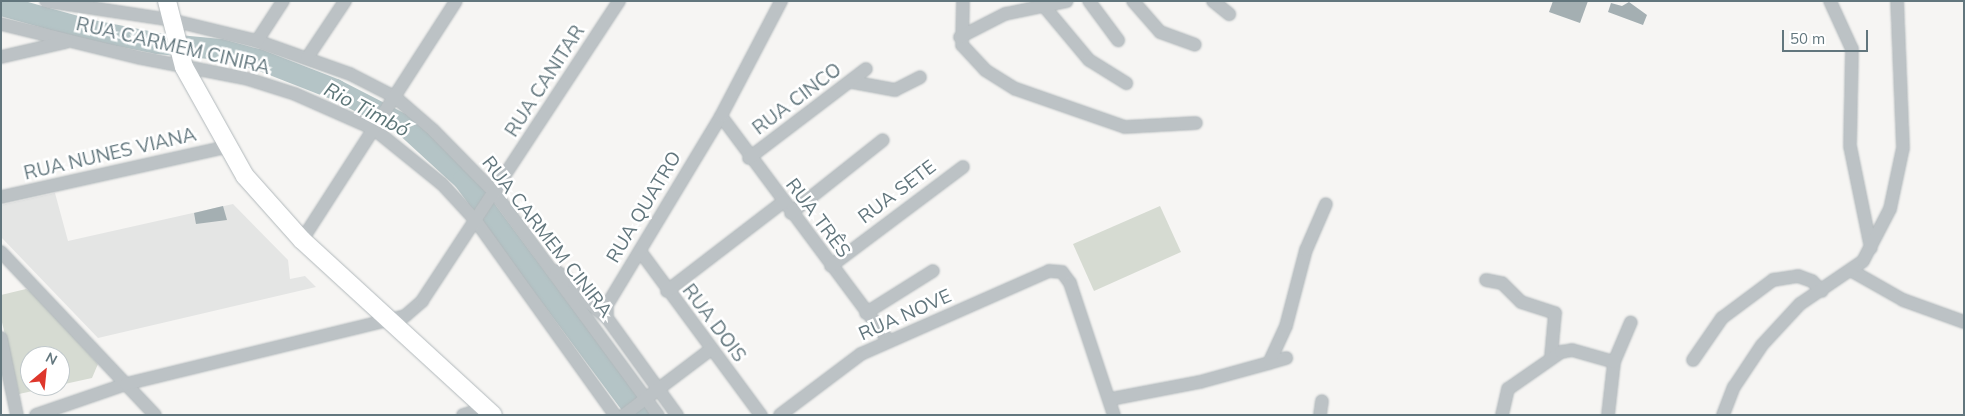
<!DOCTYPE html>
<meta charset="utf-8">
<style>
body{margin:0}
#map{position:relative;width:1965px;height:416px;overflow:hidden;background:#f6f5f3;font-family:Mulish,sans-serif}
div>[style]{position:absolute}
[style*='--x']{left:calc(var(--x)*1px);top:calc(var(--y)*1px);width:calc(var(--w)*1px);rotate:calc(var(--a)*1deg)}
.built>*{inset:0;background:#e4e5e4}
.green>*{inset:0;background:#d6dbd2}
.river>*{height:21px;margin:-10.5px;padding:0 10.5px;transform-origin:10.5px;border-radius:10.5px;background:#b4c4c6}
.building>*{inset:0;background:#a4afb2}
.roads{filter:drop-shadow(0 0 1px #b1b8bb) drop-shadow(0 0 1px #b1b8bb)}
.street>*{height:12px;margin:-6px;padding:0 6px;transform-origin:6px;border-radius:6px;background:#bcc2c5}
.secondary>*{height:18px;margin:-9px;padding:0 9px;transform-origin:9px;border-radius:9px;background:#fff}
span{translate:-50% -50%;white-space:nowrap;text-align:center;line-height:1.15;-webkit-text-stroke:5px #fff;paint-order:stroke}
.street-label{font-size:19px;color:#62767d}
.water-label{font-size:20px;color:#5d7678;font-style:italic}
.frame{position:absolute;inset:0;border:2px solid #62767d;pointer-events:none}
.north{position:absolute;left:20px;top:346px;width:50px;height:50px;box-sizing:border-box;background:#fff;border:1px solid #c0c8cb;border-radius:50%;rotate:28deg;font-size:14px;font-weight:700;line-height:20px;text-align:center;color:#62767d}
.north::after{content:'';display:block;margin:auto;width:18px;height:22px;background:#de362b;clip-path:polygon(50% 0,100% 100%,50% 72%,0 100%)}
.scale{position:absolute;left:1782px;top:30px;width:86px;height:22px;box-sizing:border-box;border:2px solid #62767d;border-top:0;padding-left:6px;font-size:15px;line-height:18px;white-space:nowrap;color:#62767d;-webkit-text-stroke:4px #fff;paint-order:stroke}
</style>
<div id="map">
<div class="built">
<i style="clip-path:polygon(55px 193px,68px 241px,233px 204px,288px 260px,290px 279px,305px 276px,316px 287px,98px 338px,1px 237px,1px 205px)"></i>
</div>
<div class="green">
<i style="clip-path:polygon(1160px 206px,1181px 252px,1094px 291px,1073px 244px)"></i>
<i style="clip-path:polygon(evenodd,26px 289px,34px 293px,98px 364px,92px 378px,19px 394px,1px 318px,1px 295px,26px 289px,30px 356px,60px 356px,60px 386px,30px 386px,30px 356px)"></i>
</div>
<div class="river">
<i style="--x:1;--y:5;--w:89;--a:15.6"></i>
<i style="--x:87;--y:29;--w:71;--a:11.3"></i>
<i style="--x:157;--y:43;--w:63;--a:5.4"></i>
<i style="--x:220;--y:49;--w:39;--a:15"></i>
<i style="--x:258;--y:59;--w:83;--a:21.3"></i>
<i style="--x:335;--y:89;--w:76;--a:27.2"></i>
<i style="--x:403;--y:124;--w:81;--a:42.5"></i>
<i style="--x:463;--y:179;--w:294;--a:53.4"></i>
</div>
<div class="building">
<i style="clip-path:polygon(1553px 1px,1588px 1px,1580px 23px,1549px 12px)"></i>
<i style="clip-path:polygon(1629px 2px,1647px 15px,1643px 25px,1608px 12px,1611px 3px,1622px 6px)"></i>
<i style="clip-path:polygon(223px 206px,227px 220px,196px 224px,194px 213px)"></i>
</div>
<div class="roads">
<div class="street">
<i style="--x:46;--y:1;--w:126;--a:8.6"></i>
<i style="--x:171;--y:20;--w:89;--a:13.7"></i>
<i style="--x:257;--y:41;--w:99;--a:19.5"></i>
<i style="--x:350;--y:74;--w:51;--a:27.1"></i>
<i style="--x:395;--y:97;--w:50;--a:41"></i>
<i style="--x:433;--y:130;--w:87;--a:45.5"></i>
<i style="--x:494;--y:192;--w:277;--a:53.7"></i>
<i style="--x:963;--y:1;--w:44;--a:91.3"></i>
<i style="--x:962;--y:45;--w:34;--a:47"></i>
<i style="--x:985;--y:70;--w:36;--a:32"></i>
<i style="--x:1016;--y:89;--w:115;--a:19.2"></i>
<i style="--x:1125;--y:127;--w:71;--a:-3.2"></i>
<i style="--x:1089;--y:1;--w:49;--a:53.4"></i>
<i style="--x:1133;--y:1;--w:41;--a:48.9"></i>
<i style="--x:1160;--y:32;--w:37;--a:20"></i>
<i style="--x:1213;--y:1;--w:21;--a:39"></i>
<i style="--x:1830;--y:1;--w:53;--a:65.4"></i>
<i style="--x:1852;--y:49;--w:97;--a:91.2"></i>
<i style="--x:1850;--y:146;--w:104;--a:78.4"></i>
<i style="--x:1043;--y:5;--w:72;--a:50.1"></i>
<i style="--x:1089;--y:60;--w:44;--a:31.9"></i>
<i style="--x:1;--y:24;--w:144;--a:13.7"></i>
<i style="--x:141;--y:58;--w:109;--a:11.1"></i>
<i style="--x:248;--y:79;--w:49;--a:17.7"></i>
<i style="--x:295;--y:94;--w:86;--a:23.9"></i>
<i style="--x:374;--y:129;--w:87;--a:39"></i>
<i style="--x:442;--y:184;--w:50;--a:47.4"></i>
<i style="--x:476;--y:221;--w:239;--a:54.4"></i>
<i style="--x:960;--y:37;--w:51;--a:-27.1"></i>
<i style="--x:1005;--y:14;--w:63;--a:-11.8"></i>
<i style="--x:257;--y:41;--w:48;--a:-57"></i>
<i style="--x:1;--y:57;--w:67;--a:-13"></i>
<i style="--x:307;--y:58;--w:69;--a:-56.3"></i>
<i style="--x:852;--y:82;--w:44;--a:10.5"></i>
<i style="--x:895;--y:90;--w:28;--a:-27"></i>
<i style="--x:721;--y:116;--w:281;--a:53.3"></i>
<i style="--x:749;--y:158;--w:147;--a:-37.3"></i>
<i style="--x:1;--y:197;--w:230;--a:-12.5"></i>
<i style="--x:791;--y:213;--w:117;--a:-38.4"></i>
<i style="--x:302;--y:240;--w:284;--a:-57.2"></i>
<i style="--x:640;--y:251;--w:204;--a:53.6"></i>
<i style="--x:1;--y:252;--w:224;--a:46.6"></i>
<i style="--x:831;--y:266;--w:165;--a:-36.9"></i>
<i style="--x:556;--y:271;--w:22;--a:34"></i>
<i style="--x:574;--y:283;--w:19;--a:55"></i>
<i style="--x:585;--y:299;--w:29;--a:41"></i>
<i style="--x:607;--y:318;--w:120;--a:54.2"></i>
<i style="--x:1852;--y:271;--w:59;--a:29.6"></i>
<i style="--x:1903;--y:300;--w:65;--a:19.8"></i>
<i style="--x:1486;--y:280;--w:16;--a:11"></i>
<i style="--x:1502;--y:283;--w:27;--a:45"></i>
<i style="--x:1521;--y:302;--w:36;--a:18"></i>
<i style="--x:1555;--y:313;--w:44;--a:95.2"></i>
<i style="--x:667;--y:291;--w:146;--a:-37.5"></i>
<i style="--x:866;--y:313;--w:79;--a:-32.1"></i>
<i style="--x:607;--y:318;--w:13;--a:-90"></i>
<i style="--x:607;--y:305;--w:221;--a:-58.9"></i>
<i style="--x:721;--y:116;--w:130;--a:-62.4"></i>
<i style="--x:1;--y:338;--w:79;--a:78.3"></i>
<i style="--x:1693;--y:360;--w:51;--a:-55.4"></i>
<i style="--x:1722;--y:318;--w:64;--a:-36.7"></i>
<i style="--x:1773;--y:280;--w:25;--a:-9"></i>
<i style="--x:1798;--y:276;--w:15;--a:20"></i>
<i style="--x:1812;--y:281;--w:14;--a:45"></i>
<i style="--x:1269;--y:363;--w:18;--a:-16"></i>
<i style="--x:1111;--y:399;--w:91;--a:-10.8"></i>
<i style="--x:1200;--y:382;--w:72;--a:-15.4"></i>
<i style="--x:1269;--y:363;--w:41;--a:-65.3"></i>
<i style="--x:1286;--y:326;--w:79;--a:-75.3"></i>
<i style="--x:1306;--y:250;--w:50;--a:-66.5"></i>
<i style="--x:36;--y:415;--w:95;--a:-19"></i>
<i style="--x:126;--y:384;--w:287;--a:-13.7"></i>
<i style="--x:405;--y:316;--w:23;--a:-41"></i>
<i style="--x:422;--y:301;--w:359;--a:-56.7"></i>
<i style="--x:463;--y:415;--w:25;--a:-16"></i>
<i style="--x:624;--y:415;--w:108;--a:-37.1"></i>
<i style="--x:780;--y:415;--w:101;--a:-37"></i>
<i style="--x:861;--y:354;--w:206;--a:-23.8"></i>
<i style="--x:1049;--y:271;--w:13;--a:4"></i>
<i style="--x:1062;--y:272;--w:14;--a:54"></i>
<i style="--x:1070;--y:283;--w:139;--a:71.6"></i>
<i style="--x:1320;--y:415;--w:14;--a:-82"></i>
<i style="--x:1502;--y:415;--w:27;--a:-77"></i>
<i style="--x:1508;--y:389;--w:65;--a:-34.9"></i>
<i style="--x:1561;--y:352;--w:11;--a:-10"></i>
<i style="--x:1572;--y:350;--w:44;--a:15.9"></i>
<i style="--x:1608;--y:415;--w:53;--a:-83.5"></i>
<i style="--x:1614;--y:362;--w:43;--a:-67"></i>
<i style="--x:1723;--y:415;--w:30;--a:-69"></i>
<i style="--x:1734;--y:387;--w:50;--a:-56.3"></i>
<i style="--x:1762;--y:345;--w:56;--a:-47.2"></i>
<i style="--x:1800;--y:304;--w:76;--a:-34.3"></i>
<i style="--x:1863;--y:261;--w:59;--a:-62.6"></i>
<i style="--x:1890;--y:209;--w:62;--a:-78"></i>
<i style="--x:1903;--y:148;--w:147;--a:-92.3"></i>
</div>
<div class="secondary">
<i style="--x:167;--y:1;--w:68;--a:75.6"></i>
<i style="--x:184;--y:67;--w:125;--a:60.8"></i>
<i style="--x:245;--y:176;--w:86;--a:48.3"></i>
<i style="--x:302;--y:240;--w:259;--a:42.5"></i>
</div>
</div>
<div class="street-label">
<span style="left:173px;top:46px;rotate:13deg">RUA CARMEM CINIRA</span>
<span style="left:545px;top:81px;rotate:-57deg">RUA CANITAR</span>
<span style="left:797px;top:99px;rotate:-37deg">RUA CINCO</span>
<span style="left:110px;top:154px;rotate:-13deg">RUA NUNES VIANA</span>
<span style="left:897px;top:192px;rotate:-37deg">RUA SETE</span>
<span style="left:644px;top:207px;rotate:-59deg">RUA QUATRO</span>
<span style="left:818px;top:218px;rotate:53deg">RUA TRÊS</span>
<span style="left:547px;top:237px;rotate:52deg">RUA CARMEM CINIRA</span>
<span style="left:905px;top:315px;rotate:-24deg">RUA NOVE</span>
<span style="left:714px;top:323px;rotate:53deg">RUA DOIS</span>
</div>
<div class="water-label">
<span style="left:367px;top:109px;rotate:28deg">Rio Timbó</span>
</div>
<div class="frame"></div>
<div class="north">N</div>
<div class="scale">50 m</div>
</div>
